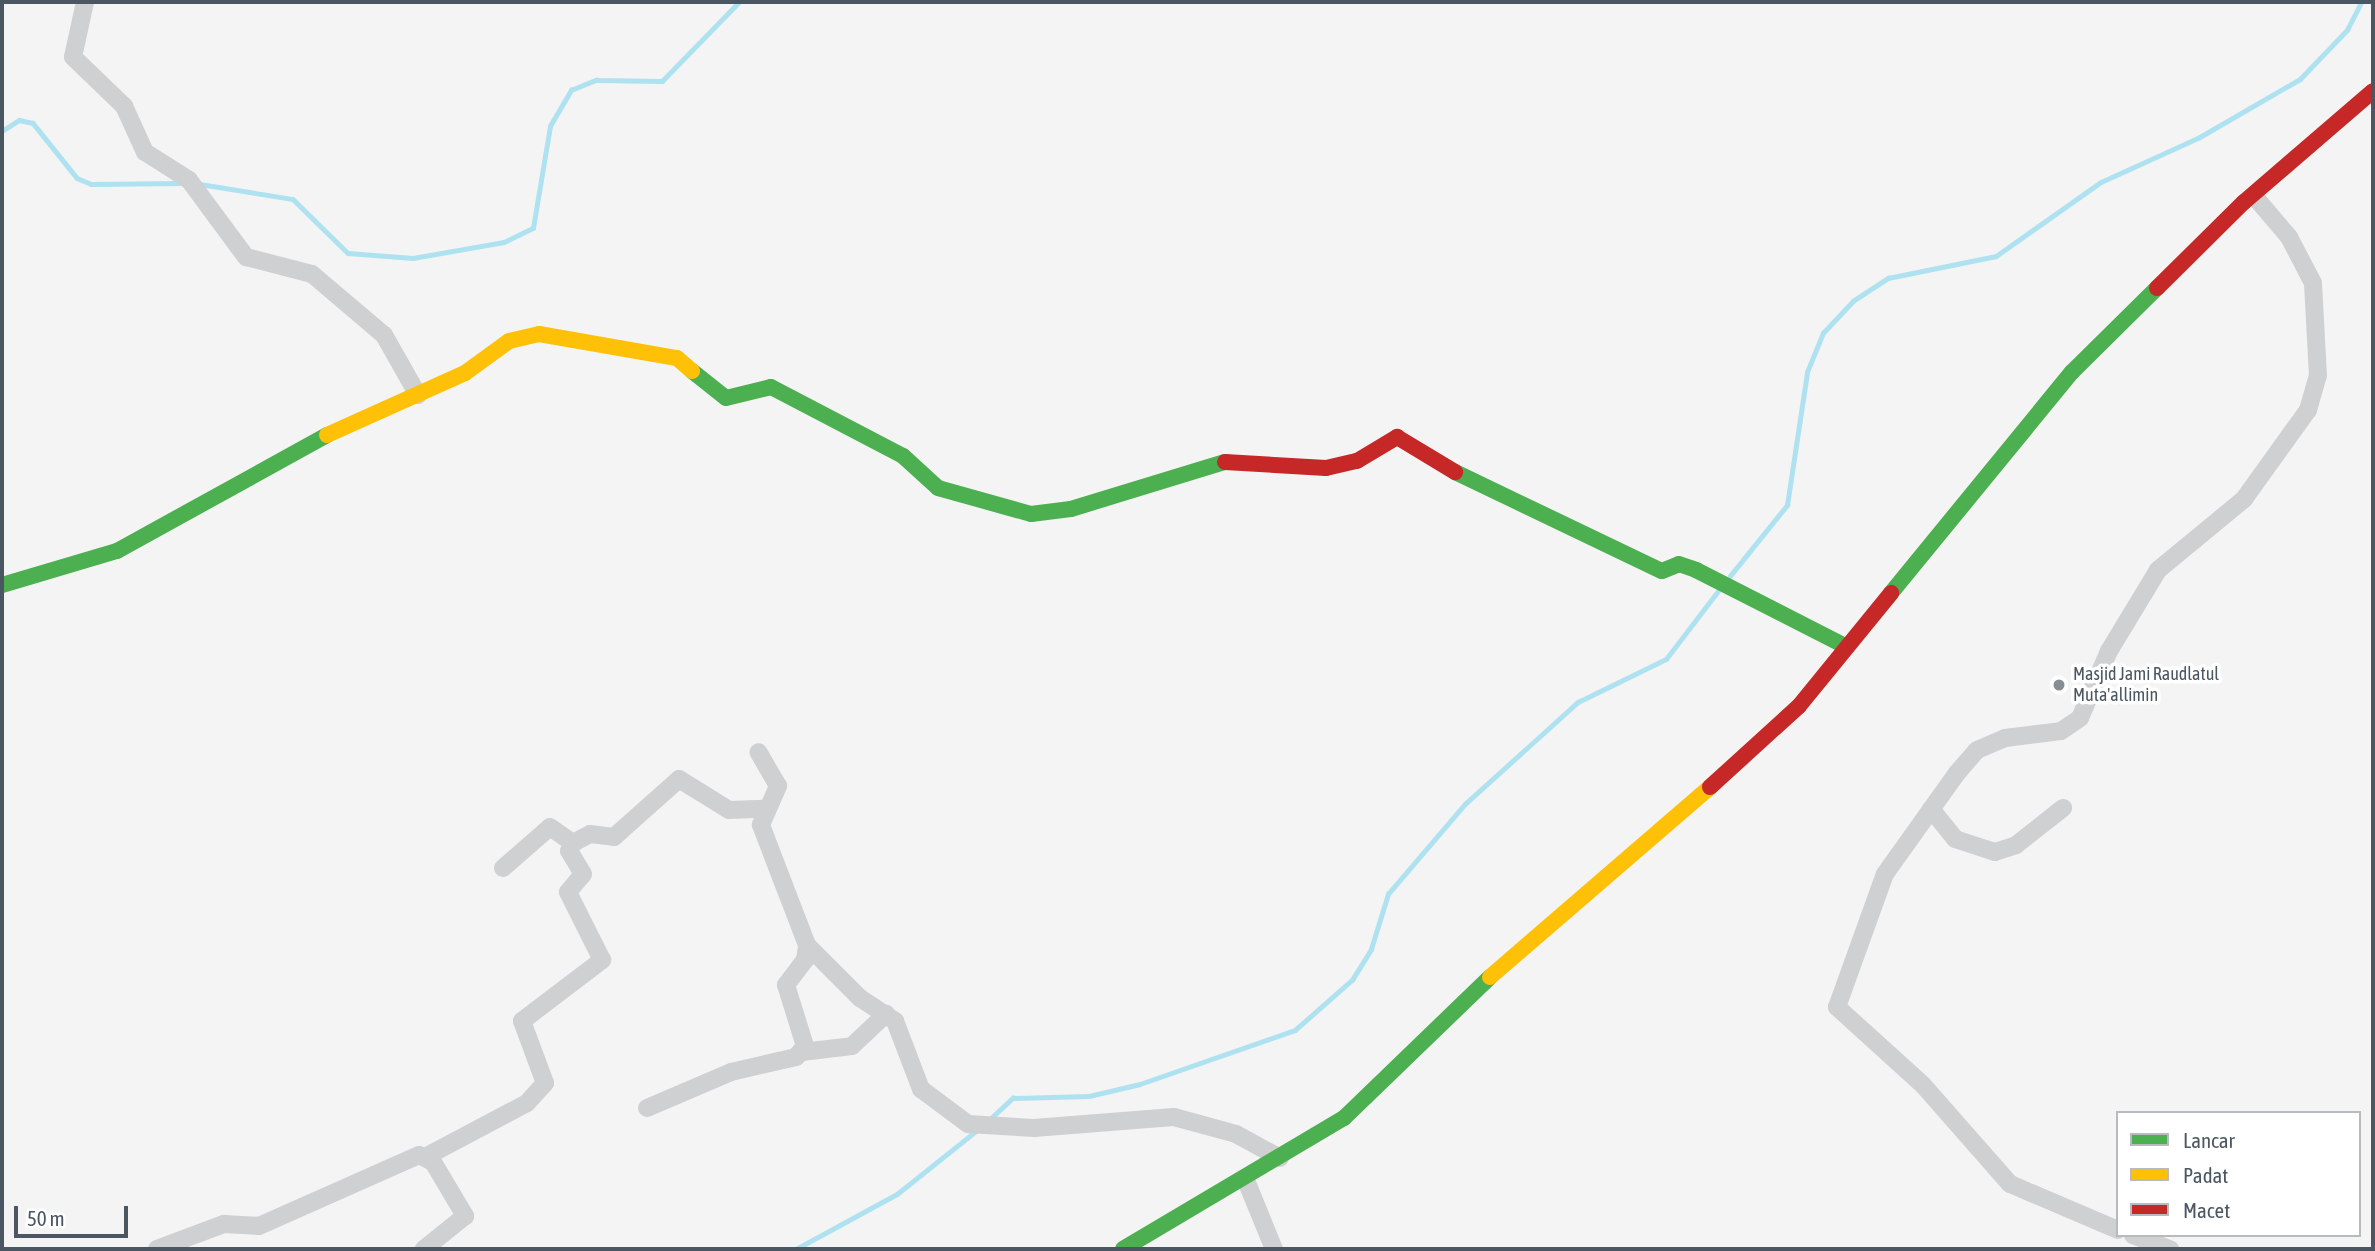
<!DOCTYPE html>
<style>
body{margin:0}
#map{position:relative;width:2375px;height:1251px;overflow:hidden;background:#f4f4f4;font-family:"Asap Condensed",sans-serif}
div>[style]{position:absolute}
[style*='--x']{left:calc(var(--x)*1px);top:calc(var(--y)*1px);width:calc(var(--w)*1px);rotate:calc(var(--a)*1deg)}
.stream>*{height:4.5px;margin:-2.25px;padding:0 2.25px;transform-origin:2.25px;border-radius:2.25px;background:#aee2f0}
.street>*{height:18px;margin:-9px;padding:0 9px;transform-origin:9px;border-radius:9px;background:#ced0d2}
.fast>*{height:16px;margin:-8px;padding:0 8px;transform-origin:8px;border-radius:8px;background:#4caf50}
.slow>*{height:16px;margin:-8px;padding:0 8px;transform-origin:8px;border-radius:8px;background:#ffc107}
.jam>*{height:16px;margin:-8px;padding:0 8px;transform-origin:8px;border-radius:8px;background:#c62828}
.dots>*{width:19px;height:19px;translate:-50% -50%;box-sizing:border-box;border:4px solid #fff;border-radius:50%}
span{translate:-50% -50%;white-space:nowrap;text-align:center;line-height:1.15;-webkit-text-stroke:7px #fff;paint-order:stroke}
.poi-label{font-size:18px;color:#4a5661}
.left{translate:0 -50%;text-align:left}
.frame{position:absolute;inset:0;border:4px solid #4a5661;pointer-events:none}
.legend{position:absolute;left:2116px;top:1111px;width:245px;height:126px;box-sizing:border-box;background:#fff;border:2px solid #b7bbc0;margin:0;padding:9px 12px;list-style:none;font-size:21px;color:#4a5661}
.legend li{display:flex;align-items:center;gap:14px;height:35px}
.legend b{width:35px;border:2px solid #b7bbc0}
.scale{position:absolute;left:14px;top:1206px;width:114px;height:32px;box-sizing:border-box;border:4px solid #4a5661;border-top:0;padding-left:9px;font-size:21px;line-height:24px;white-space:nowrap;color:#4a5661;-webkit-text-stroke:5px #fff;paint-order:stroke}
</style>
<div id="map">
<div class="stream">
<i style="--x:2;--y:131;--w:20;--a:-33"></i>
<i style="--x:19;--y:120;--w:14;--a:12"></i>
<i style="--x:33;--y:123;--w:70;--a:51.3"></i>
<i style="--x:77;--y:178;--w:15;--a:23"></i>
<i style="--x:91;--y:184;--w:90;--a:-0.6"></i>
<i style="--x:200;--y:184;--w:94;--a:9.2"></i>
<i style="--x:293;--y:199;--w:77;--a:44.5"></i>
<i style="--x:348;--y:253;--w:65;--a:4.4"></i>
<i style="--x:413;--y:258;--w:92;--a:-10"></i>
<i style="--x:504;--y:242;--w:32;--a:-26"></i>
<i style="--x:533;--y:228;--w:103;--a:-80.5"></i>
<i style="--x:550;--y:126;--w:42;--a:-59.7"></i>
<i style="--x:571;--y:90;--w:27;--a:-22"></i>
<i style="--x:596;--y:80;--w:66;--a:0.9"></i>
<i style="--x:662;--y:81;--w:110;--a:-45.7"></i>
<i style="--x:1730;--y:576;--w:91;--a:-51.2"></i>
<i style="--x:1787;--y:505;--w:134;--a:-81.4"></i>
<i style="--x:1807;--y:372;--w:42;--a:-67.7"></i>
<i style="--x:1823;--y:333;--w:44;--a:-46.8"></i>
<i style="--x:1853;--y:301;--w:42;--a:-33.3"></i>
<i style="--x:1888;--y:278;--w:110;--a:-11.5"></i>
<i style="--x:1996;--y:256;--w:128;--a:-35.2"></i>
<i style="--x:2101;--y:182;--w:107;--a:-24.4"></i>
<i style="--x:2198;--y:138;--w:118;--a:-30"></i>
<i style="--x:2300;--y:79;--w:68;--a:-46.2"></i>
<i style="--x:2347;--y:30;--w:31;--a:-63"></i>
<i style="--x:988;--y:1121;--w:34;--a:-43"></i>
<i style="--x:1013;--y:1098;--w:76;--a:-1.5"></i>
<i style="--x:1089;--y:1096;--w:52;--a:-13.2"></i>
<i style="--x:1140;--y:1084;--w:164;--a:-19.2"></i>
<i style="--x:1295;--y:1030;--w:76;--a:-41.3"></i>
<i style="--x:1352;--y:980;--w:36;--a:-58"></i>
<i style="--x:1371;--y:949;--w:58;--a:-72.8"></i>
<i style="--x:1388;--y:894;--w:118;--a:-49.5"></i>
<i style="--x:1465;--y:804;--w:152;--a:-42.1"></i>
<i style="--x:1578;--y:702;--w:98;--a:-26"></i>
<i style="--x:1666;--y:659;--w:86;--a:-52.6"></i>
<i style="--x:796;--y:1249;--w:115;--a:-28.6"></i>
<i style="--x:897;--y:1194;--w:101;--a:-38.6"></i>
</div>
<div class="street">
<i style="--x:85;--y:2;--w:56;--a:102.3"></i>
<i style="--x:73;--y:57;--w:71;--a:43.9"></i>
<i style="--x:124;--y:106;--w:51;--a:65.5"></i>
<i style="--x:145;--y:152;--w:52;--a:32.5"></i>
<i style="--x:189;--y:180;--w:96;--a:53.5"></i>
<i style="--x:246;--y:257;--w:68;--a:14.4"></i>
<i style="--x:312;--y:274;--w:94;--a:40.3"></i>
<i style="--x:384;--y:335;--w:69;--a:60.5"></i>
<i style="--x:1931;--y:809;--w:38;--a:51"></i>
<i style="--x:1955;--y:839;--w:42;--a:18"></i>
<i style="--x:1995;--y:852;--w:22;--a:-18"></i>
<i style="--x:2016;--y:845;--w:60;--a:-38.2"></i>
<i style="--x:503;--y:868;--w:62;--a:-41.1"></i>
<i style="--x:550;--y:827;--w:28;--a:35"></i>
<i style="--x:807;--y:945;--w:75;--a:45"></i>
<i style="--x:860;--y:998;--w:42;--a:33.3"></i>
<i style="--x:895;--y:1021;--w:73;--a:69.1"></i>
<i style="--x:921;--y:1089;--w:59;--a:36.7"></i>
<i style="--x:968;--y:1124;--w:66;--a:3.5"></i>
<i style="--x:1034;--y:1128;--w:140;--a:-4.5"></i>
<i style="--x:1174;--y:1117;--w:64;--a:15.3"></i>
<i style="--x:1236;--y:1134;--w:50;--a:28.6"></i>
<i style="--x:802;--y:1052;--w:50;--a:-6.8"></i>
<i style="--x:852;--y:1046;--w:47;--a:-43.3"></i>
<i style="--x:647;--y:1108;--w:91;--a:-23.2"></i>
<i style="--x:731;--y:1072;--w:67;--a:-13"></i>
<i style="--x:796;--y:1057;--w:14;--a:-51"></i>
<i style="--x:805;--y:1046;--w:64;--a:-107.3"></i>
<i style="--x:786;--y:985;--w:31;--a:-53"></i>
<i style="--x:805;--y:960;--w:15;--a:-82"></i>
<i style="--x:807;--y:945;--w:129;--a:-111"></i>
<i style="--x:761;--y:825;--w:43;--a:-66.4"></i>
<i style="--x:778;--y:786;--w:39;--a:-120"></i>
<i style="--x:427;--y:1156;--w:113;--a:-27.9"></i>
<i style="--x:527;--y:1103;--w:27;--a:-48"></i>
<i style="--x:545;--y:1083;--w:66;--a:-110.4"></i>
<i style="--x:522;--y:1021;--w:101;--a:-37.3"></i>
<i style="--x:602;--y:960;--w:76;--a:-116.6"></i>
<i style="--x:568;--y:892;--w:23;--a:-50"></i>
<i style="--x:583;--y:874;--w:27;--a:-121"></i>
<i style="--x:569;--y:851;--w:9;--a:-63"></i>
<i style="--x:573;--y:843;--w:19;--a:-28"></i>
<i style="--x:590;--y:834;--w:24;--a:7"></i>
<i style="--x:614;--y:837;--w:87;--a:-41.7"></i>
<i style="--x:679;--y:779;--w:59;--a:31.8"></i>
<i style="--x:729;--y:810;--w:36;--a:-2"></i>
<i style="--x:1245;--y:1178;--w:77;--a:67.8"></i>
<i style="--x:2118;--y:1230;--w:117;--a:-156.9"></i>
<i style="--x:2010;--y:1184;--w:132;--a:-131.3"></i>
<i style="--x:1923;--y:1085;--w:116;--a:-137.8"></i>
<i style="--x:1837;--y:1007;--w:141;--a:-70.2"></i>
<i style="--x:1885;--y:874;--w:124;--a:-54.5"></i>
<i style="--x:1957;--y:773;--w:30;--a:-49"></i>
<i style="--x:1977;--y:750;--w:30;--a:-23"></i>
<i style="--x:2005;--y:738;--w:56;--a:-7.1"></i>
<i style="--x:2061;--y:731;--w:23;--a:-34"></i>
<i style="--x:2080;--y:718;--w:73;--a:-66.6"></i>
<i style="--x:2109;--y:651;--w:95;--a:-58.8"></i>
<i style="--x:2158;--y:570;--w:112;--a:-39.5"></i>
<i style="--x:2244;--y:499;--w:110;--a:-54.3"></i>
<i style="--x:2308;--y:410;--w:35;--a:-74"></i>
<i style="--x:2318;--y:376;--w:93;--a:-93.1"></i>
<i style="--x:2313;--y:283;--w:52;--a:-117.6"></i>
<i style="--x:2289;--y:237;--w:54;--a:-130.5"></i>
<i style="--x:2133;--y:1235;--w:40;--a:21"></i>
<i style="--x:157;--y:1249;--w:72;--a:-20.5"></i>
<i style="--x:224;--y:1224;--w:35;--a:3"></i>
<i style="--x:259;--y:1226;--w:175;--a:-23.9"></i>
<i style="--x:419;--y:1155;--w:16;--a:27"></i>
<i style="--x:433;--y:1162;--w:63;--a:59.3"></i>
<i style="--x:465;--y:1216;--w:53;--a:141.2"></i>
</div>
<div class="fast">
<i style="--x:692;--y:371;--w:43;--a:38.5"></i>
<i style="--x:726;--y:398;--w:46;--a:-13.7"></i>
<i style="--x:771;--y:387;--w:149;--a:27.6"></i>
<i style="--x:903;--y:456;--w:47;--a:42.4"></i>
<i style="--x:938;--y:488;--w:97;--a:15.6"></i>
<i style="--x:1031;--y:514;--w:40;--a:-7.1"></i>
<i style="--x:1071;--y:509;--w:161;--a:-17"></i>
<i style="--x:1455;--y:472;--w:229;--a:25.6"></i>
<i style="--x:1662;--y:571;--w:18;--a:-22"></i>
<i style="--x:1679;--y:564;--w:18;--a:19"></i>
<i style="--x:1696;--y:570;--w:167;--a:27"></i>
<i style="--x:2;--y:585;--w:120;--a:-16.5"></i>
<i style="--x:117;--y:551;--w:240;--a:-28.9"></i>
<i style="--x:1891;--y:593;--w:286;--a:-50.7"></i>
<i style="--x:2072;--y:372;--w:120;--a:-44.7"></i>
<i style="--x:1123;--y:1249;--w:257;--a:-30.7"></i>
<i style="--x:1344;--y:1118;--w:203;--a:-44"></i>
</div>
<div class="slow">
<i style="--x:327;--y:435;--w:151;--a:-24.2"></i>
<i style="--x:465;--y:373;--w:54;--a:-36"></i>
<i style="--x:509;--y:341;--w:31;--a:-13"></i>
<i style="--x:539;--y:334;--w:140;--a:9.9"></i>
<i style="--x:677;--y:358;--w:20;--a:41"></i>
<i style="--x:1490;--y:977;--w:291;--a:-40.8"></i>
</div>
<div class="jam">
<i style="--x:2157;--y:288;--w:122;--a:-44.7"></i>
<i style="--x:2244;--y:202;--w:170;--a:-40.7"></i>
<i style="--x:1225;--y:462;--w:101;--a:3.4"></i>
<i style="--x:1326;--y:468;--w:32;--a:-13"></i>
<i style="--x:1357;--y:461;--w:47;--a:-31"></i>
<i style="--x:1397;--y:437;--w:68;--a:31.1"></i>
<i style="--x:1710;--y:787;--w:120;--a:-42.3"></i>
<i style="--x:1799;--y:706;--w:146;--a:-50.8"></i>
</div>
<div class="dots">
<i style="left:2059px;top:685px;background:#868d94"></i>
</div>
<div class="poi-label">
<span class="left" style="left:2073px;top:685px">Masjid Jami Raudlatul<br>Muta'allimin</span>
</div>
<div class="frame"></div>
<ul class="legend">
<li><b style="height:9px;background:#4caf50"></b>Lancar</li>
<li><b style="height:9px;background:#ffc107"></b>Padat</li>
<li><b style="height:9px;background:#c62828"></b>Macet</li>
</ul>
<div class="scale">50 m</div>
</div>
